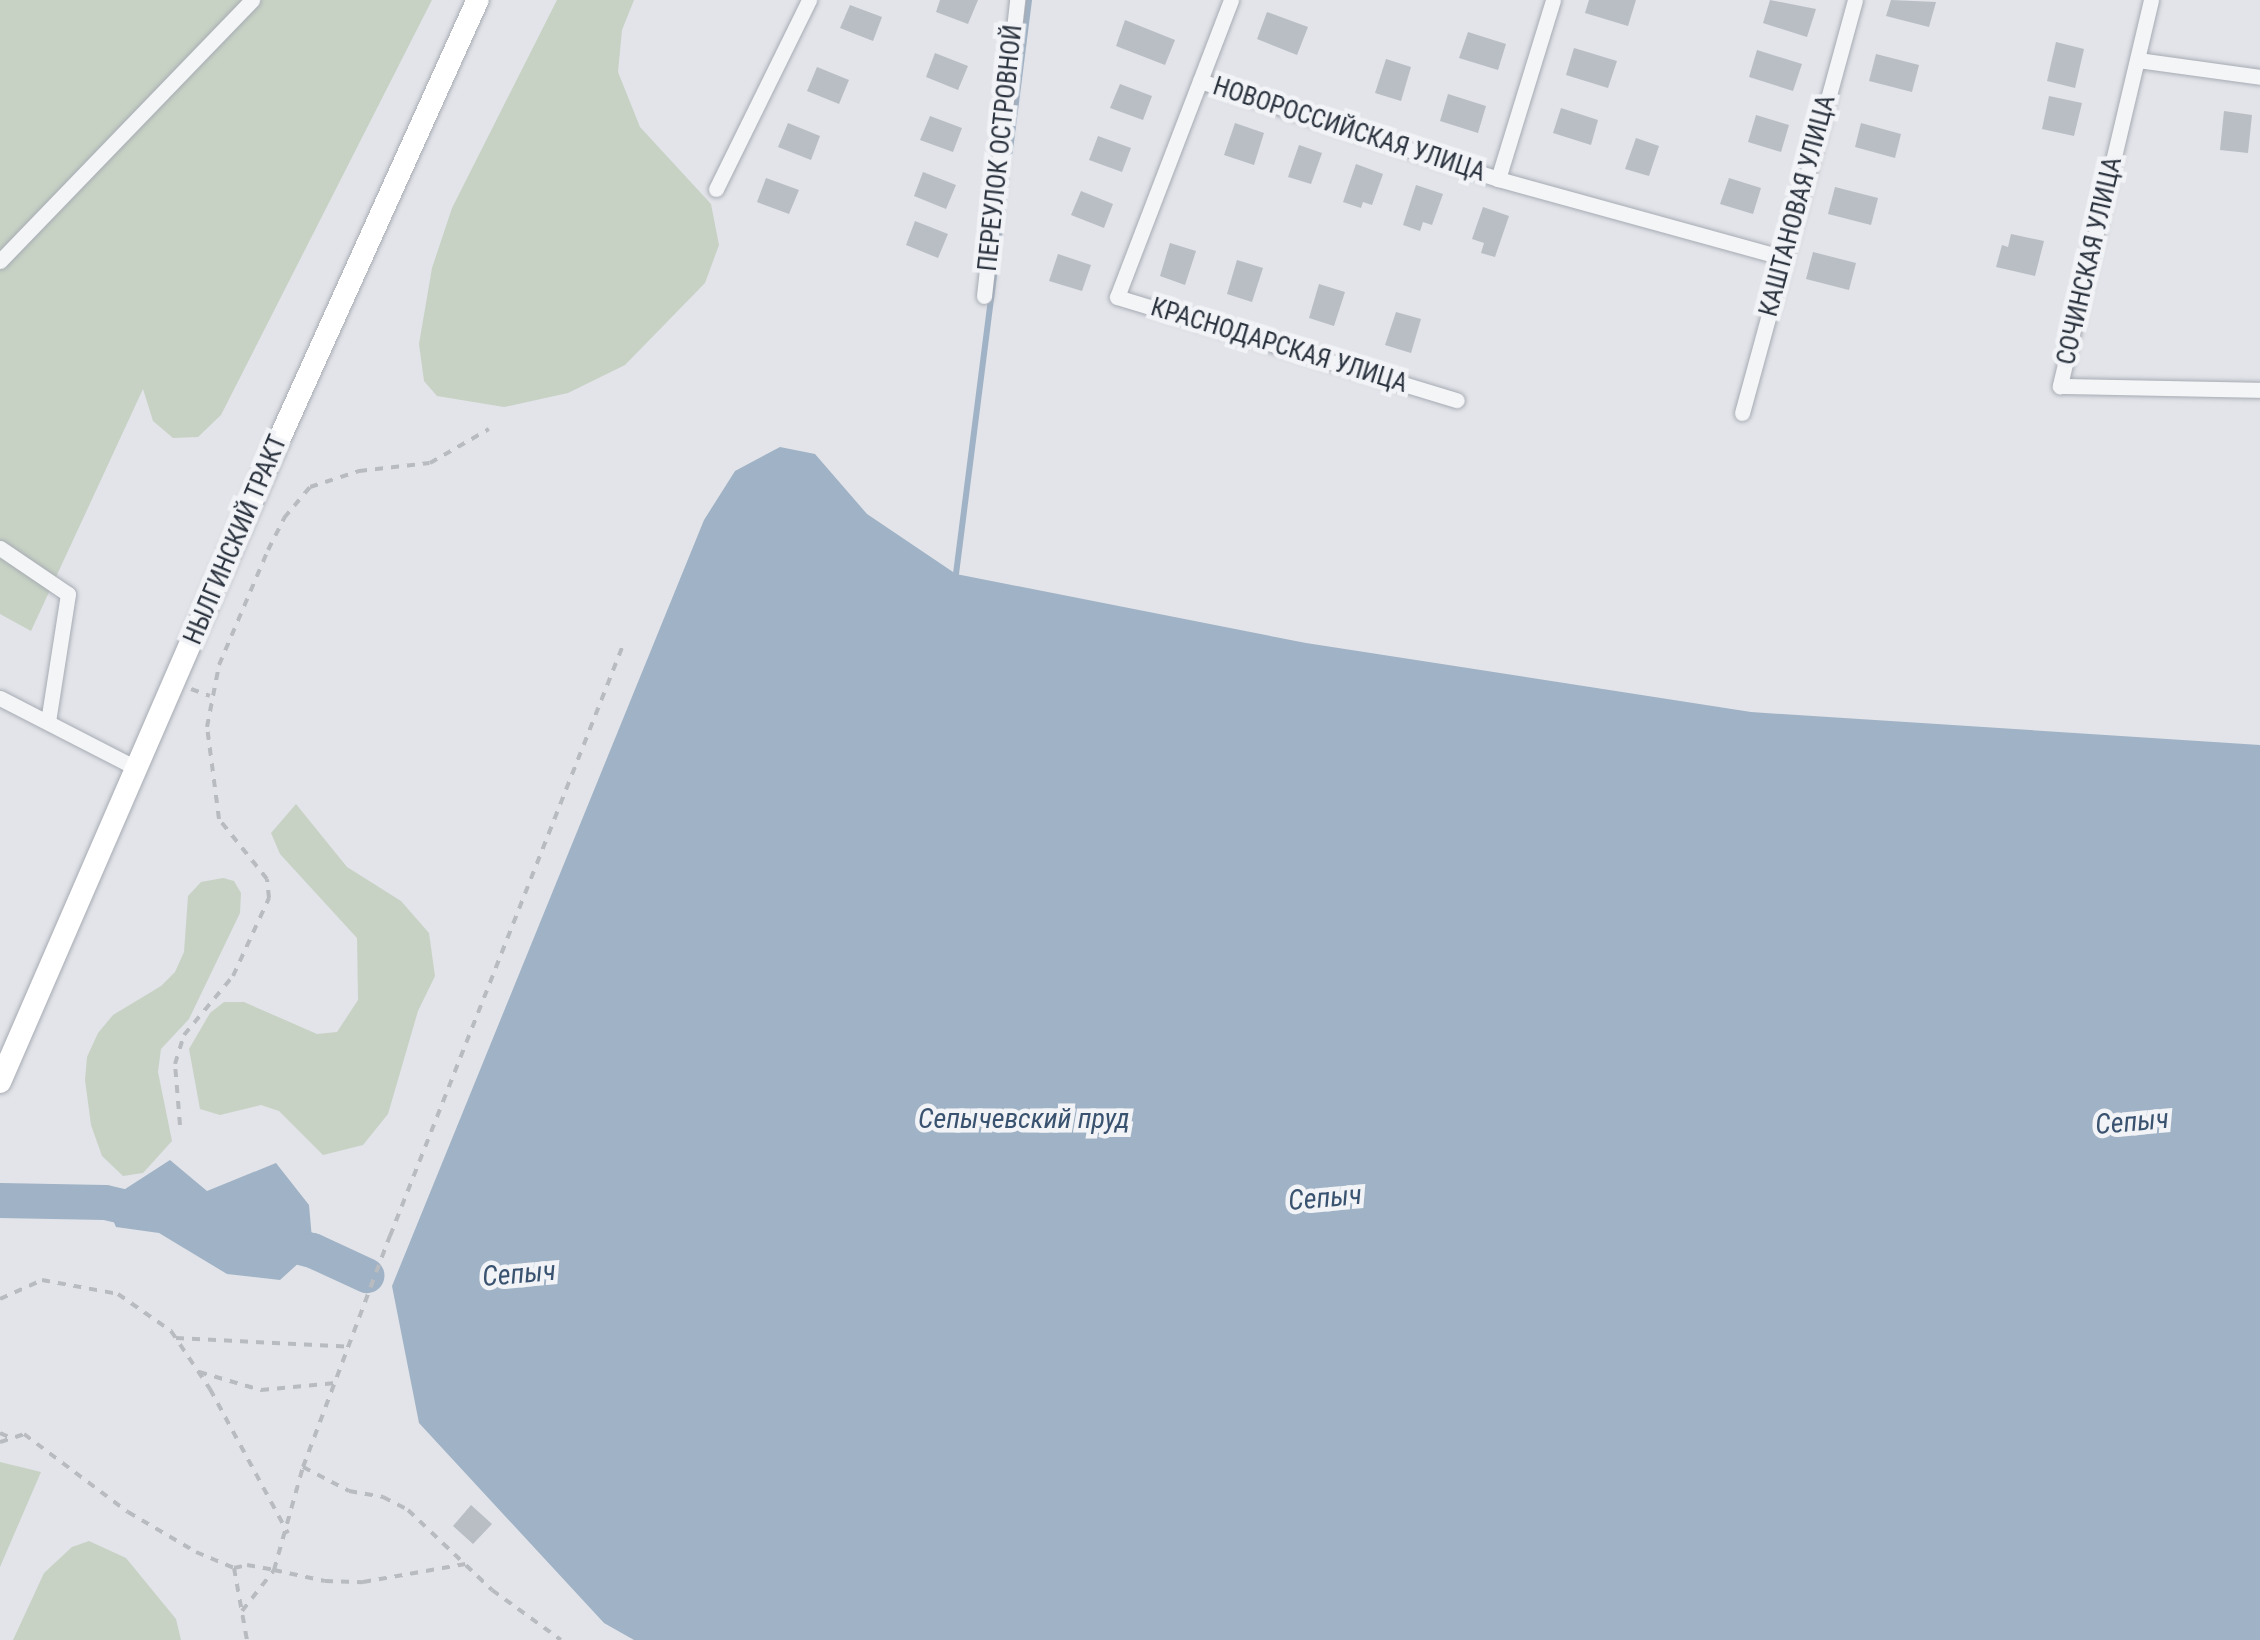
<!DOCTYPE html>
<meta charset="utf-8">
<style>
body{margin:0}
#map{position:relative;width:2260px;height:1640px;overflow:hidden;background:#e2e4e9;font-family:"Roboto Condensed",sans-serif}
div>[style]{position:absolute}
[style*='--x']{left:calc(var(--x)*1px);top:calc(var(--y)*1px);width:calc(var(--w)*1px);rotate:calc(var(--a)*1deg)}
.green>*{inset:0;background:#c7d2c4}
.water>*{inset:0;background:#a0b2c5}
.stream>*{height:6px;margin:-3px;padding:0 3px;transform-origin:3px;border-radius:3px;background:#a0b2c5}
.river>*{height:35px;margin:-17.5px;padding:0 17.5px;transform-origin:17.5px;border-radius:17.5px;background:#a0b2c5}
.building>*{inset:0;background:#b9bec5}
.path>*{height:4px;margin-top:-2px;transform-origin:0;background:repeating-linear-gradient(90deg,#b8bbc0 0 8px,transparent 0 16px)}
.roads{filter:drop-shadow(0 0 2px #a7abb3) drop-shadow(0 0 2px #a7abb3)}
.minor>*{height:15px;margin:-7.5px;padding:0 7.5px;transform-origin:7.5px;border-radius:7.5px;background:#f4f5f7}
.secondary>*{height:22px;margin:-11px;padding:0 11px;transform-origin:11px;border-radius:11px;background:#fff}
span{translate:-50% -50%;white-space:nowrap;text-align:center;line-height:1.15;-webkit-text-stroke:9px #f1f3f6;paint-order:stroke}
.street-label{font-size:25px;color:#2b333f}
.water-label{font-size:28px;color:#39526f;font-style:italic}
</style>
<div id="map">
<div class="green">
<i style="clip-path:polygon(0 0,432px 0,221px 415px,198px 437px,173px 438px,153px 421px,143px 389px,31px 631px,0 614px)"></i>
<i style="clip-path:polygon(557px 0,634px 0,622px 30px,618px 72px,640px 127px,711px 204px,719px 245px,705px 283px,625px 365px,568px 393px,504px 407px,437px 396px,424px 381px,419px 344px,432px 268px,452px 208px)"></i>
<i style="clip-path:polygon(296px 804px,347px 867px,401px 901px,429px 933px,435px 976px,418px 1011px,388px 1114px,363px 1145px,323px 1155px,279px 1111px,261px 1105px,220px 1115px,200px 1109px,189px 1049px,210px 1013px,224px 1002px,244px 1002px,317px 1034px,337px 1032px,358px 1000px,357px 938px,280px 854px,271px 833px)"></i>
<i style="clip-path:polygon(223px 878px,234px 881px,241px 893px,240px 913px,189px 1019px,161px 1049px,158px 1072px,172px 1141px,143px 1173px,123px 1176px,102px 1156px,91px 1125px,85px 1080px,87px 1057px,98px 1033px,113px 1015px,161px 986px,175px 972px,184px 952px,188px 896px,201px 882px)"></i>
<i style="clip-path:polygon(0 1462px,41px 1472px,0 1567px)"></i>
<i style="clip-path:polygon(89px 1541px,126px 1558px,176px 1619px,181px 1640px,13px 1640px,44px 1573px,72px 1547px)"></i>
</div>
<div class="water">
<i style="clip-path:polygon(780px 447px,815px 454px,867px 514px,956px 574px,1306px 643px,1751px 712px,2260px 745px,2260px 1640px,634px 1640px,604px 1623px,419px 1423px,392px 1286px,704px 520px,735px 471px)"></i>
<i style="clip-path:polygon(170px 1160px,207px 1191px,276px 1163px,309px 1205px,313px 1250px,280px 1280px,227px 1274px,159px 1233px,116px 1227px,105px 1202px)"></i>
</div>
<div class="stream">
<i style="--x:956;--y:574;--w:579;--a:-82.75"></i>
</div>
<div class="river">
<i style="--x:0;--y:1200;--w:105;--a:1.1"></i>
<i style="--x:105;--y:1202;--w:44;--a:13.1"></i>
<i style="--x:267;--y:1239;--w:46;--a:13.7"></i>
<i style="--x:312;--y:1250;--w:60;--a:24.8"></i>
</div>
<div class="building">
<i style="clip-path:polygon(940px 0,978px 0,968px 24px,936px 12px)"></i>
<i style="clip-path:polygon(1589px 0,1636px 0,1628px 26px,1585px 13px)"></i>
<i style="clip-path:polygon(1770px 0,1816px 9px,1807px 37px,1763px 23px)"></i>
<i style="clip-path:polygon(1891px 0,1936px 2px,1929px 27px,1886px 16px)"></i>
<i style="clip-path:polygon(850px 5px,882px 17px,873px 41px,840px 28px)"></i>
<i style="clip-path:polygon(1267px 12px,1308px 27px,1297px 55px,1257px 39px)"></i>
<i style="clip-path:polygon(1125px 20px,1175px 40px,1165px 65px,1116px 46px)"></i>
<i style="clip-path:polygon(1468px 32px,1506px 44px,1498px 70px,1459px 58px)"></i>
<i style="clip-path:polygon(2056px 42px,2084px 49px,2075px 88px,2047px 81px)"></i>
<i style="clip-path:polygon(1574px 48px,1617px 61px,1608px 88px,1566px 75px)"></i>
<i style="clip-path:polygon(1757px 50px,1802px 64px,1793px 91px,1749px 77px)"></i>
<i style="clip-path:polygon(935px 53px,968px 66px,958px 90px,926px 77px)"></i>
<i style="clip-path:polygon(1876px 54px,1919px 65px,1912px 92px,1869px 81px)"></i>
<i style="clip-path:polygon(1386px 59px,1411px 67px,1401px 101px,1375px 93px)"></i>
<i style="clip-path:polygon(817px 67px,849px 80px,839px 104px,807px 91px)"></i>
<i style="clip-path:polygon(1120px 84px,1152px 96px,1143px 120px,1110px 108px)"></i>
<i style="clip-path:polygon(1448px 94px,1486px 106px,1478px 133px,1440px 121px)"></i>
<i style="clip-path:polygon(2049px 96px,2082px 103px,2074px 136px,2042px 129px)"></i>
<i style="clip-path:polygon(1561px 108px,1598px 120px,1591px 145px,1553px 133px)"></i>
<i style="clip-path:polygon(2224px 111px,2252px 115px,2248px 153px,2220px 150px)"></i>
<i style="clip-path:polygon(1756px 115px,1789px 125px,1781px 152px,1748px 142px)"></i>
<i style="clip-path:polygon(930px 116px,962px 128px,953px 152px,920px 140px)"></i>
<i style="clip-path:polygon(788px 123px,820px 136px,811px 160px,778px 147px)"></i>
<i style="clip-path:polygon(1235px 123px,1264px 133px,1254px 165px,1224px 155px)"></i>
<i style="clip-path:polygon(1861px 123px,1901px 134px,1895px 158px,1855px 147px)"></i>
<i style="clip-path:polygon(1098px 136px,1131px 148px,1122px 172px,1089px 160px)"></i>
<i style="clip-path:polygon(1636px 138px,1659px 146px,1649px 176px,1625px 169px)"></i>
<i style="clip-path:polygon(1299px 145px,1322px 153px,1311px 184px,1288px 177px)"></i>
<i style="clip-path:polygon(1356px 164px,1383px 174px,1372px 205px,1363px 202px,1361px 208px,1343px 202px)"></i>
<i style="clip-path:polygon(923px 172px,956px 185px,946px 209px,914px 196px)"></i>
<i style="clip-path:polygon(766px 178px,799px 190px,789px 214px,757px 202px)"></i>
<i style="clip-path:polygon(1729px 178px,1761px 188px,1753px 214px,1720px 204px)"></i>
<i style="clip-path:polygon(1416px 185px,1443px 194px,1432px 225px,1423px 222px,1420px 231px,1403px 225px)"></i>
<i style="clip-path:polygon(1835px 187px,1878px 198px,1871px 225px,1828px 214px)"></i>
<i style="clip-path:polygon(1081px 191px,1113px 204px,1104px 228px,1071px 215px)"></i>
<i style="clip-path:polygon(1483px 207px,1509px 216px,1495px 257px,1481px 253px,1484px 243px,1472px 239px)"></i>
<i style="clip-path:polygon(915px 221px,948px 234px,938px 258px,906px 245px)"></i>
<i style="clip-path:polygon(2011px 234px,2044px 241px,2035px 276px,1996px 267px,2002px 245px,2008px 247px)"></i>
<i style="clip-path:polygon(1170px 243px,1196px 251px,1185px 285px,1160px 276px)"></i>
<i style="clip-path:polygon(1813px 252px,1856px 263px,1849px 290px,1806px 279px)"></i>
<i style="clip-path:polygon(1058px 254px,1091px 265px,1082px 291px,1049px 281px)"></i>
<i style="clip-path:polygon(1237px 260px,1263px 268px,1252px 302px,1227px 294px)"></i>
<i style="clip-path:polygon(1319px 284px,1345px 292px,1334px 326px,1309px 318px)"></i>
<i style="clip-path:polygon(1396px 312px,1421px 319px,1411px 353px,1385px 345px)"></i>
<i style="clip-path:polygon(471px 1505px,492px 1524px,473px 1544px,453px 1526px)"></i>
</div>
<div class="path">
<i style="--x:191;--y:689;--w:20;--a:20"></i>
<i style="--x:180;--y:1125;--w:61;--a:-94.7"></i>
<i style="--x:175;--y:1064;--w:30;--a:-73"></i>
<i style="--x:184;--y:1035;--w:77;--a:-50.3"></i>
<i style="--x:233;--y:976;--w:86;--a:-65.2"></i>
<i style="--x:269;--y:898;--w:19;--a:-96"></i>
<i style="--x:267;--y:879;--w:77;--a:-128.7"></i>
<i style="--x:219;--y:819;--w:93;--a:-97.4"></i>
<i style="--x:207;--y:727;--w:63;--a:-79"></i>
<i style="--x:219;--y:665;--w:125;--a:-66.9"></i>
<i style="--x:268;--y:550;--w:36;--a:-63"></i>
<i style="--x:284;--y:518;--w:40;--a:-50"></i>
<i style="--x:310;--y:487;--w:52;--a:-18.1"></i>
<i style="--x:359;--y:471;--w:71;--a:-6.4"></i>
<i style="--x:430;--y:463;--w:68;--a:-30"></i>
<i style="--x:0;--y:1299;--w:46;--a:-24.3"></i>
<i style="--x:42;--y:1280;--w:77;--a:10.4"></i>
<i style="--x:118;--y:1294;--w:65;--a:34.9"></i>
<i style="--x:171;--y:1331;--w:70;--a:56.1"></i>
<i style="--x:210;--y:1389;--w:164;--a:61.6"></i>
<i style="--x:176;--y:1338;--w:175;--a:2.9"></i>
<i style="--x:199;--y:1372;--w:65;--a:16.2"></i>
<i style="--x:261;--y:1390;--w:75;--a:-5.3"></i>
<i style="--x:0;--y:1433;--w:12;--a:24"></i>
<i style="--x:0;--y:1442;--w:25;--a:-18"></i>
<i style="--x:24;--y:1434;--w:130;--a:36.9"></i>
<i style="--x:128;--y:1512;--w:79;--a:30.5"></i>
<i style="--x:196;--y:1552;--w:41;--a:22.8"></i>
<i style="--x:234;--y:1568;--w:13;--a:-13"></i>
<i style="--x:247;--y:1565;--w:27;--a:10"></i>
<i style="--x:274;--y:1570;--w:107;--a:-74.3"></i>
<i style="--x:303;--y:1467;--w:247;--a:-69.4"></i>
<i style="--x:390;--y:1236;--w:635;--a:-68.48"></i>
<i style="--x:303;--y:1467;--w:52;--a:27.6"></i>
<i style="--x:349;--y:1491;--w:35;--a:10"></i>
<i style="--x:383;--y:1497;--w:28;--a:27"></i>
<i style="--x:408;--y:1510;--w:116;--a:43.6"></i>
<i style="--x:492;--y:1590;--w:85;--a:35.9"></i>
<i style="--x:234;--y:1568;--w:73;--a:79.8"></i>
<i style="--x:242;--y:1611;--w:52;--a:-52"></i>
<i style="--x:274;--y:1570;--w:52;--a:12.2"></i>
<i style="--x:325;--y:1581;--w:38;--a:2"></i>
<i style="--x:363;--y:1582;--w:104;--a:-10"></i>
</div>
<div class="roads">
<div class="minor">
<i style="--x:1231;--y:0;--w:318;--a:111"></i>
<i style="--x:1117;--y:297;--w:355;--a:16.9"></i>
<i style="--x:2151;--y:0;--w:397;--a:103.3"></i>
<i style="--x:2060;--y:386;--w:200;--a:1.1"></i>
<i style="--x:2138;--y:60;--w:123;--a:7.9"></i>
<i style="--x:1200;--y:81;--w:314;--a:18.2"></i>
<i style="--x:1498;--y:179;--w:297;--a:15.4"></i>
<i style="--x:1498;--y:179;--w:187;--a:-72.9"></i>
<i style="--x:716;--y:189;--w:211;--a:-63.8"></i>
<i style="--x:0;--y:261;--w:363;--a:-46"></i>
<i style="--x:984;--y:296;--w:298;--a:-83.6"></i>
<i style="--x:1742;--y:413;--w:428;--a:-74.7"></i>
<i style="--x:0;--y:548;--w:82;--a:34.1"></i>
<i style="--x:68;--y:594;--w:129;--a:98.9"></i>
<i style="--x:0;--y:698;--w:155;--a:27.2"></i>
</div>
<div class="secondary">
<i style="--x:0;--y:1082;--w:688;--a:-66.53"></i>
<i style="--x:274;--y:451;--w:495;--a:-65.7"></i>
</div>
</div>
<div class="street-label">
<span style="left:1349px;top:130px;rotate:18deg">НОВОРОССИЙСКАЯ УЛИЦА</span>
<span style="left:1001px;top:148px;rotate:-84deg">ПЕРЕУЛОК ОСТРОВНОЙ</span>
<span style="left:1798px;top:206px;rotate:-75deg">КАШТАНОВАЯ УЛИЦА</span>
<span style="left:2090px;top:261px;rotate:-77deg">СОЧИНСКАЯ УЛИЦА</span>
<span style="left:1279px;top:346px;rotate:17deg">КРАСНОДАРСКАЯ УЛИЦА</span>
<span style="left:236px;top:540px;rotate:-67deg">НЫЛГИНСКИЙ ТРАКТ</span>
</div>
<div class="water-label">
<span style="left:1024px;top:1119px">Сепычевский пруд</span>
<span style="left:2132px;top:1122px;rotate:-5deg">Сепыч</span>
<span style="left:1325px;top:1198px;rotate:-5deg">Сепыч</span>
<span style="left:519px;top:1274px;rotate:-5deg">Сепыч</span>
</div>
</div>
